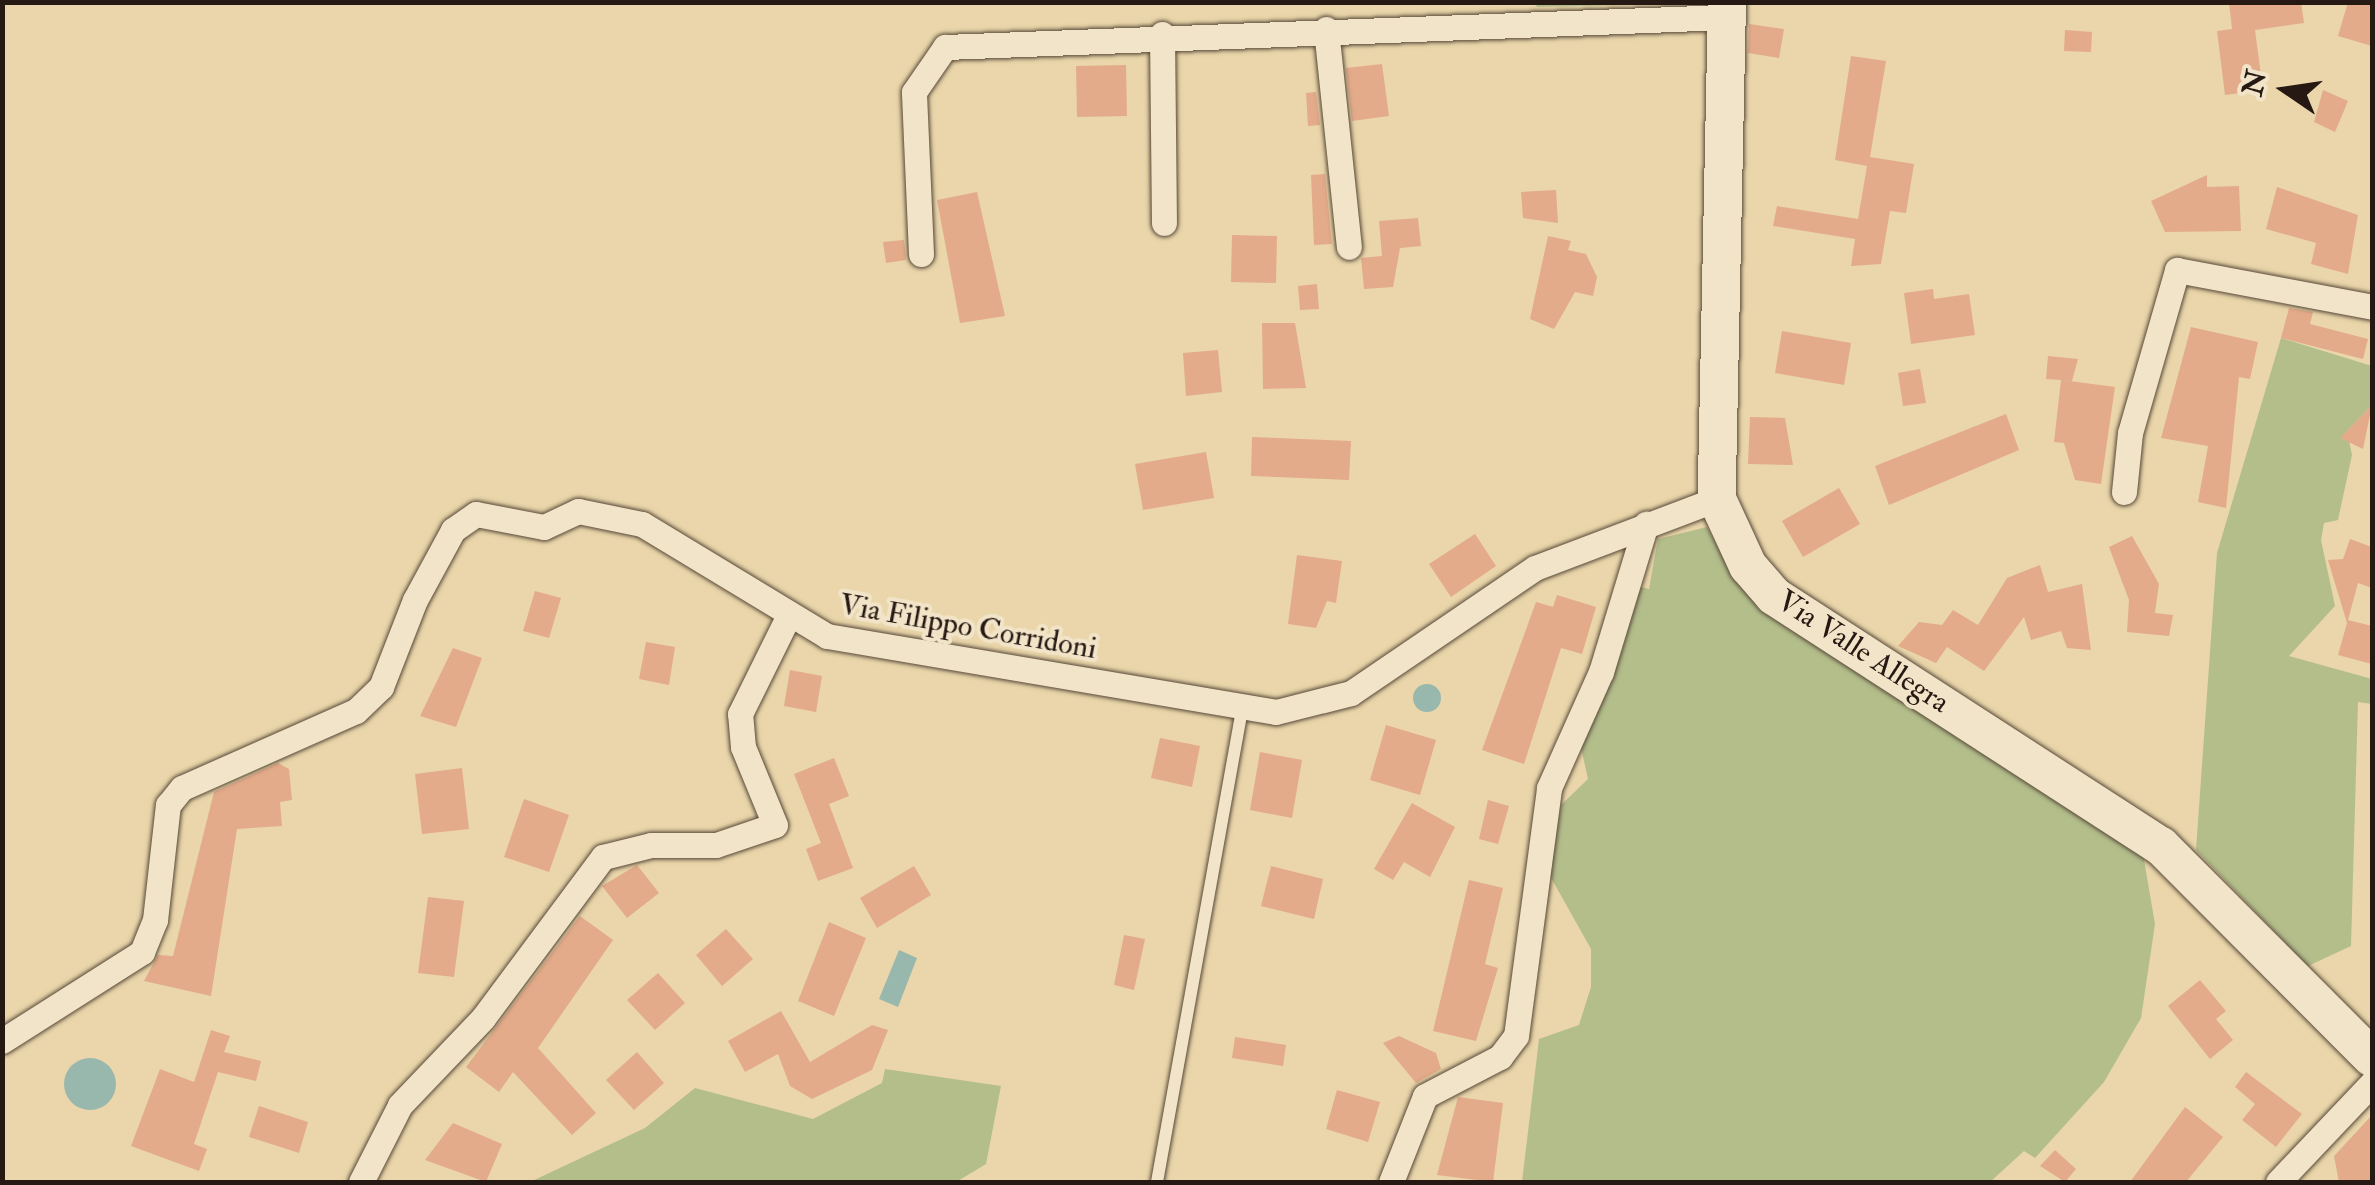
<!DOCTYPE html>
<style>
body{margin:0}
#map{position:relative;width:2375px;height:1185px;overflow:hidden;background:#ead6aa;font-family:"IM FELL Double Pica",serif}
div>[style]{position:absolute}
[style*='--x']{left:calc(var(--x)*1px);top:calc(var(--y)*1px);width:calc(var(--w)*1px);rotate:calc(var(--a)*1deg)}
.green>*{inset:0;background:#b3be8b}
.water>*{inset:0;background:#98b8ae}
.round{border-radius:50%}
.building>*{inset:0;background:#e3ab8a}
.roads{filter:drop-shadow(0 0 2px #574839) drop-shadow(0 0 2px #574839)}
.lane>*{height:12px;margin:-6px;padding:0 6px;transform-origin:6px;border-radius:6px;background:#f1e4c8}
.street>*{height:25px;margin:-12.5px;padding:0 12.5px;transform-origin:12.5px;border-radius:12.5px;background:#f1e4c8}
.secondary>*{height:38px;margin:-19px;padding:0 19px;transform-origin:19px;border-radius:19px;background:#f1e4c8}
span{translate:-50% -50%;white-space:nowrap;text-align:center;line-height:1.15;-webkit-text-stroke:8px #f1e4c8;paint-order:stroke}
.street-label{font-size:30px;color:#261913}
.frame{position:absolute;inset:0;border:5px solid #261913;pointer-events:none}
.north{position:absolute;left:2235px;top:40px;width:100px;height:100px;-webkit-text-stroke:8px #f1e4c8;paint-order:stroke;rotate:283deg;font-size:28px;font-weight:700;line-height:40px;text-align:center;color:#261913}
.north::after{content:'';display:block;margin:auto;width:35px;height:45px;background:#261913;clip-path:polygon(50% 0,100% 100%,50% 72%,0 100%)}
</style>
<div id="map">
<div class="green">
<i style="clip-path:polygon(1535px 3px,1705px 3px,1537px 7px)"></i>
<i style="clip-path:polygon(2281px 338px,2372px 366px,2372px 405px,2347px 431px,2352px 455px,2338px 520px,2324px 523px,2321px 540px,2335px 606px,2289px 656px,2372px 679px,2372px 704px,2358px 702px,2351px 946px,2308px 966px,2196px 850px,2217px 553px)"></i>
<i style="clip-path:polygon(1707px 527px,1735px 579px,2143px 854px,2155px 924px,2141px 1018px,2104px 1082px,2035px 1158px,2024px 1151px,1990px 1182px,1522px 1182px,1539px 1039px,1579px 1025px,1591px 987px,1591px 949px,1550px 876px,1561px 805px,1588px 779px,1580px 743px,1641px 587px,1649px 589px,1658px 539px)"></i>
<i style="clip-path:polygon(885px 1069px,1001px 1086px,986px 1164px,956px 1182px,530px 1182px,645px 1128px,695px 1088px,813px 1119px,882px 1083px)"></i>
</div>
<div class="water">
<i class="round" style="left:1413px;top:684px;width:28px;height:28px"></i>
<i style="clip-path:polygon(899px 950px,917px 958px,898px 1007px,879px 999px)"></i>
<i class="round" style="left:64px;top:1058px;width:52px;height:52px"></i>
</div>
<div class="building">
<i style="clip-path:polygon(2229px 2px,2301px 2px,2304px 23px,2255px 30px,2263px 90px,2225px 95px,2217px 31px,2232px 29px)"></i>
<i style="clip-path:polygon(2348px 2px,2372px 2px,2372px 46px,2338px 36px)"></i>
<i style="clip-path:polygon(1749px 24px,1784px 29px,1779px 58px,1748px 53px)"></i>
<i style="clip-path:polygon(2065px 30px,2092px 32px,2091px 52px,2064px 51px)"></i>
<i style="clip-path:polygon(1851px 56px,1886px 61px,1870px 157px,1914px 164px,1906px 213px,1890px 211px,1881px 264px,1851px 266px,1855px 239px,1773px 226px,1777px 206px,1858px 219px,1867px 166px,1835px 160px)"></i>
<i style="clip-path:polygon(1382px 64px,1389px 116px,1352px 121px,1346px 68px)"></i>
<i style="clip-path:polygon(1126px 65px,1127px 116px,1077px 117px,1076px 66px)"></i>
<i style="clip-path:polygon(2323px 90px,2348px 101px,2335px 132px,2314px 122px)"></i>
<i style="clip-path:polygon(1316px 92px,1320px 125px,1308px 126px,1306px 93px)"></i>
<i style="clip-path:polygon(1325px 174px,1332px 244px,1314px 245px,1311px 175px)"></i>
<i style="clip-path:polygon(2207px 175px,2207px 187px,2239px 186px,2241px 231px,2165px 232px,2151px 201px)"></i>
<i style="clip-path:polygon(2277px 187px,2358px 215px,2348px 274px,2311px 264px,2316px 243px,2266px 229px)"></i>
<i style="clip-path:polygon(1556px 190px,1558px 223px,1523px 218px,1521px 192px)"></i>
<i style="clip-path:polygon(977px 192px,1005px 316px,960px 323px,937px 200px)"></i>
<i style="clip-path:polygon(1418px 218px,1421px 246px,1400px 248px,1393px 287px,1364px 289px,1361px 258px,1382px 256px,1379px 221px)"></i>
<i style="clip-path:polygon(1232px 235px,1277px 236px,1276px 283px,1231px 282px)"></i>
<i style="clip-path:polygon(1548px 236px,1571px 241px,1568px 250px,1586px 254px,1597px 277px,1593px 296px,1575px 292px,1554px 329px,1530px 319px)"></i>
<i style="clip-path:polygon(904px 240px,906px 260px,886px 263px,883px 242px)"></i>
<i style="clip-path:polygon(1317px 284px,1319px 309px,1300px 310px,1298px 286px)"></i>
<i style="clip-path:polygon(1933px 289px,1934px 299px,1969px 294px,1975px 335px,1911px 344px,1904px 293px)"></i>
<i style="clip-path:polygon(2289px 308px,2313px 312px,2310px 324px,2368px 339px,2363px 359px,2281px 338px)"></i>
<i style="clip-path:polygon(1262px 323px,1295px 323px,1306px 388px,1263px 389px)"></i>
<i style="clip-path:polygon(2191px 327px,2258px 342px,2250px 379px,2239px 377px,2226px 508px,2198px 502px,2208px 446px,2161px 438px)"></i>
<i style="clip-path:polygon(1782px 331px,1851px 343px,1844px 385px,1775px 373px)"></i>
<i style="clip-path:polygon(1218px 350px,1222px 392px,1186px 396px,1183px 353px)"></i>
<i style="clip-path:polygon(2048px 356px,2078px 359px,2072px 381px,2062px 380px,2115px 387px,2101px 484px,2075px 480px,2064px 443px,2054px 442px,2061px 380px,2046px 379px)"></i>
<i style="clip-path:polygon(1920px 369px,1926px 403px,1903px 406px,1898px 373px)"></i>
<i style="clip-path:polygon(2372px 405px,2363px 449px,2340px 438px)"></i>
<i style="clip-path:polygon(2006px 414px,2019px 450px,1889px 505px,1875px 466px)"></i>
<i style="clip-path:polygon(1750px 417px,1785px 418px,1793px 465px,1748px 464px)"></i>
<i style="clip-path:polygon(1252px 437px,1351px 441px,1349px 480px,1251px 476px)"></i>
<i style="clip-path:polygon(1206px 452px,1214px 498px,1143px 510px,1135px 464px)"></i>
<i style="clip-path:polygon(1839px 488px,1860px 524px,1803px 557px,1782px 521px)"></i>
<i style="clip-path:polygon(1475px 534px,1496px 566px,1451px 597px,1429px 564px)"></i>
<i style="clip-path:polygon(2132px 536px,2159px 584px,2155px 613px,2173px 615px,2169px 636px,2127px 632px,2129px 600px,2109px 547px)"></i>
<i style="clip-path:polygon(2350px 539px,2372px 547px,2372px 588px,2358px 583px,2348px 620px,2372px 626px,2372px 664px,2338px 655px,2347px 623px,2328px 560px,2343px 559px)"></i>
<i style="clip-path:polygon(1297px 555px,1342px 561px,1336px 603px,1327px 601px,1316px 628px,1288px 624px)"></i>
<i style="clip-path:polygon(2040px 565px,2048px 592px,2082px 584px,2091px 650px,2067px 648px,2061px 631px,2031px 640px,2024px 617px,1984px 671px,1947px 647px,1936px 663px,1898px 646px,1919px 622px,1942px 625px,1953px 610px,1978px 625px,2007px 578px)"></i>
<i style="clip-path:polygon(535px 591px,561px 598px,549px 638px,523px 631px)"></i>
<i style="clip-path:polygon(1557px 595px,1596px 607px,1582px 654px,1561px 648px,1524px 764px,1482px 750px,1536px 602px,1553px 607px)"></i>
<i style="clip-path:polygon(646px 642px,675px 647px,669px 685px,639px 679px)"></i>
<i style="clip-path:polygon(453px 648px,482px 658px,456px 727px,420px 716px)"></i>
<i style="clip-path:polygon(790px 670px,822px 676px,816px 712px,784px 706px)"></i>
<i style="clip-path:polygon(1386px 725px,1436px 740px,1420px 795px,1370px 780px)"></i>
<i style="clip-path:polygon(1160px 738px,1200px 746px,1192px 787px,1151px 778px)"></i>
<i style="clip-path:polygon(1260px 752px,1302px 760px,1292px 818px,1250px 810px)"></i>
<i style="clip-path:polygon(834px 758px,849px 796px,829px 804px,853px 868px,818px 881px,806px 849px,821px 843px,794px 774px)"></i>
<i style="clip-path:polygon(278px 763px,289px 769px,292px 800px,280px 802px,282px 826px,237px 829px,211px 996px,144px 981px,158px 955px,173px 956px,214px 792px)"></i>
<i style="clip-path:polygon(462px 768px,469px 829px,422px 834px,415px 774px)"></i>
<i style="clip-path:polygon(524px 799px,569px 815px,549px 872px,504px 857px)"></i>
<i style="clip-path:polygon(1488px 800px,1509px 806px,1498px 844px,1479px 839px)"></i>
<i style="clip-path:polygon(1412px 803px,1455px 827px,1430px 877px,1404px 862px,1393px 880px,1374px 869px)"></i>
<i style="clip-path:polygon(637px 865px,659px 893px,627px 918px,602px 886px)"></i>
<i style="clip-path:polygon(914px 866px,931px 895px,877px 928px,860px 898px)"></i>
<i style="clip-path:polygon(1271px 866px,1323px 879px,1314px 919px,1261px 906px)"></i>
<i style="clip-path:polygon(1469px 880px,1503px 888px,1485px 964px,1498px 968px,1476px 1041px,1433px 1031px)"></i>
<i style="clip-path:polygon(428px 897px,464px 901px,454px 977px,418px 973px)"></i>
<i style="clip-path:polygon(580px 916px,613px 940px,538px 1048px,596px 1113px,572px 1135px,513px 1072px,499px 1092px,466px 1067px)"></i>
<i style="clip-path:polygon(829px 922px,866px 938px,834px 1016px,798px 1001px)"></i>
<i style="clip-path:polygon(726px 929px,753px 959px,722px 986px,696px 955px)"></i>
<i style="clip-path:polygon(1124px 935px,1145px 939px,1134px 990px,1114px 985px)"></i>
<i style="clip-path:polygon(658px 973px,685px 1003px,655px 1030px,627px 1000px)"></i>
<i style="clip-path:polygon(2200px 980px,2226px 1011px,2216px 1019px,2233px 1040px,2210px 1059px,2168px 1006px)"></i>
<i style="clip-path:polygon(781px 1011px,810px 1062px,872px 1025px,888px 1030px,872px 1070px,812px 1099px,790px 1086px,778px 1054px,745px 1072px,728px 1041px)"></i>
<i style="clip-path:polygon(211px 1030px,230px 1036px,224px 1052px,261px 1061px,256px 1081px,218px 1072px,194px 1144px,207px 1149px,199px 1171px,131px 1146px,160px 1069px,194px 1082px)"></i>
<i style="clip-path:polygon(1399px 1036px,1436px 1053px,1441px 1069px,1416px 1083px,1383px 1043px)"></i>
<i style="clip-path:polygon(1235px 1037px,1286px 1045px,1283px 1066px,1232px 1058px)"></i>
<i style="clip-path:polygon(637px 1052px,664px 1083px,634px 1110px,606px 1080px)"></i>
<i style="clip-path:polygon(2246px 1072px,2302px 1114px,2276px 1147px,2242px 1120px,2255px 1104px,2235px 1087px)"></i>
<i style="clip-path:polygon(1337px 1090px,1380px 1102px,1368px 1142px,1326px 1129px)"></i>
<i style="clip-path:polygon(1458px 1097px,1503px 1103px,1493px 1182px,1437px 1175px)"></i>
<i style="clip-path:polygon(259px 1106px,308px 1122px,299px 1153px,249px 1137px)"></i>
<i style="clip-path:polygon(2185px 1107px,2223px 1137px,2186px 1182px,2130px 1182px)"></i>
<i style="clip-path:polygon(2372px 1115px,2372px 1182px,2339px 1182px,2334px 1156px)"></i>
<i style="clip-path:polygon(453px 1123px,502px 1144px,486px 1182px,425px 1160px)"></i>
<i style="clip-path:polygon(2055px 1150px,2076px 1169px,2065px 1182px,2040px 1166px)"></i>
</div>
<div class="roads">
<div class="lane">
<i style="--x:1157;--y:1182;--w:482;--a:-79.8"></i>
</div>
<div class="street">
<i style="--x:1326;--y:29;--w:219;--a:84"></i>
<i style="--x:1162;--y:34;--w:189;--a:89.4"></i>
<i style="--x:921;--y:254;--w:162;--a:-92.5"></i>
<i style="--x:914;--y:92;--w:55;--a:-55.4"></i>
<i style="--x:945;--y:47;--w:782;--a:-2.2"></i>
<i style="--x:2124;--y:492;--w:59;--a:-84.2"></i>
<i style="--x:2130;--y:433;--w:170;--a:-73.9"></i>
<i style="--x:2177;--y:270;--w:198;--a:10.7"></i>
<i style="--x:2;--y:1041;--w:166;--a:-32.4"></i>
<i style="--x:142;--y:952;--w:35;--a:-68"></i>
<i style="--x:155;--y:920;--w:116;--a:-83.6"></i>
<i style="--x:168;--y:805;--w:22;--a:-51"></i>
<i style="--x:182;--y:788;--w:190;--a:-23.9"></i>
<i style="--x:356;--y:711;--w:35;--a:-44"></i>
<i style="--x:381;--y:687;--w:93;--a:-68.7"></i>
<i style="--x:415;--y:600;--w:80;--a:-61.5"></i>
<i style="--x:453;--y:530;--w:28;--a:-35"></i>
<i style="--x:476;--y:514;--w:69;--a:10.8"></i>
<i style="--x:544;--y:527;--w:38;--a:-25"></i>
<i style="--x:578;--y:511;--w:65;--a:11.5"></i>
<i style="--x:642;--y:524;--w:216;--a:31.2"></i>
<i style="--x:827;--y:636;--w:455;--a:9.6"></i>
<i style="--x:1276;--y:712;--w:77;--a:-14.2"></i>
<i style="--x:1351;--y:693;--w:222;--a:-34.2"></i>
<i style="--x:1535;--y:568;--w:195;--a:-20.8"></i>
<i style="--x:361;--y:1182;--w:86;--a:-63.1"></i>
<i style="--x:400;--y:1105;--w:120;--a:-46.3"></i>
<i style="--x:483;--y:1018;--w:201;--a:-53.3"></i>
<i style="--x:603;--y:857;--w:49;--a:-14"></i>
<i style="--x:651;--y:845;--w:65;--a:0"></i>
<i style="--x:716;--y:845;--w:62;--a:-18.7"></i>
<i style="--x:775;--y:825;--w:84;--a:-112.3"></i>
<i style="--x:743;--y:747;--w:33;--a:-95"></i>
<i style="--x:740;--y:714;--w:108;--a:-63.7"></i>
<i style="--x:1391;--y:1182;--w:92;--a:-68.4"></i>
<i style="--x:1425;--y:1096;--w:85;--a:-27.5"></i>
<i style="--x:1500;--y:1057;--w:26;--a:-53"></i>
<i style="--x:1516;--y:1036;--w:250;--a:-82.4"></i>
<i style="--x:1549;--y:788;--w:127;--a:-65.9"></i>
<i style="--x:1601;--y:672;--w:155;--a:-73.1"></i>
<i style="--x:2278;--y:1182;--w:137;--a:-46.5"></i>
</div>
<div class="secondary">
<i style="--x:1727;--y:2;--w:497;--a:91.2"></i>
<i style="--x:1717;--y:499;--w:74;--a:65.2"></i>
<i style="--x:1748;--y:566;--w:40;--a:49"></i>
<i style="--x:1774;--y:596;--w:461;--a:32.9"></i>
<i style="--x:2161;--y:846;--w:299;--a:45.1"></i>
</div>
</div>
<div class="street-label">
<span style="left:968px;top:627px;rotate:10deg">Via Filippo Corridoni</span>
<span style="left:1863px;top:652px;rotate:33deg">Via Valle Allegra</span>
</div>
<div class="frame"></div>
<div class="north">N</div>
</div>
